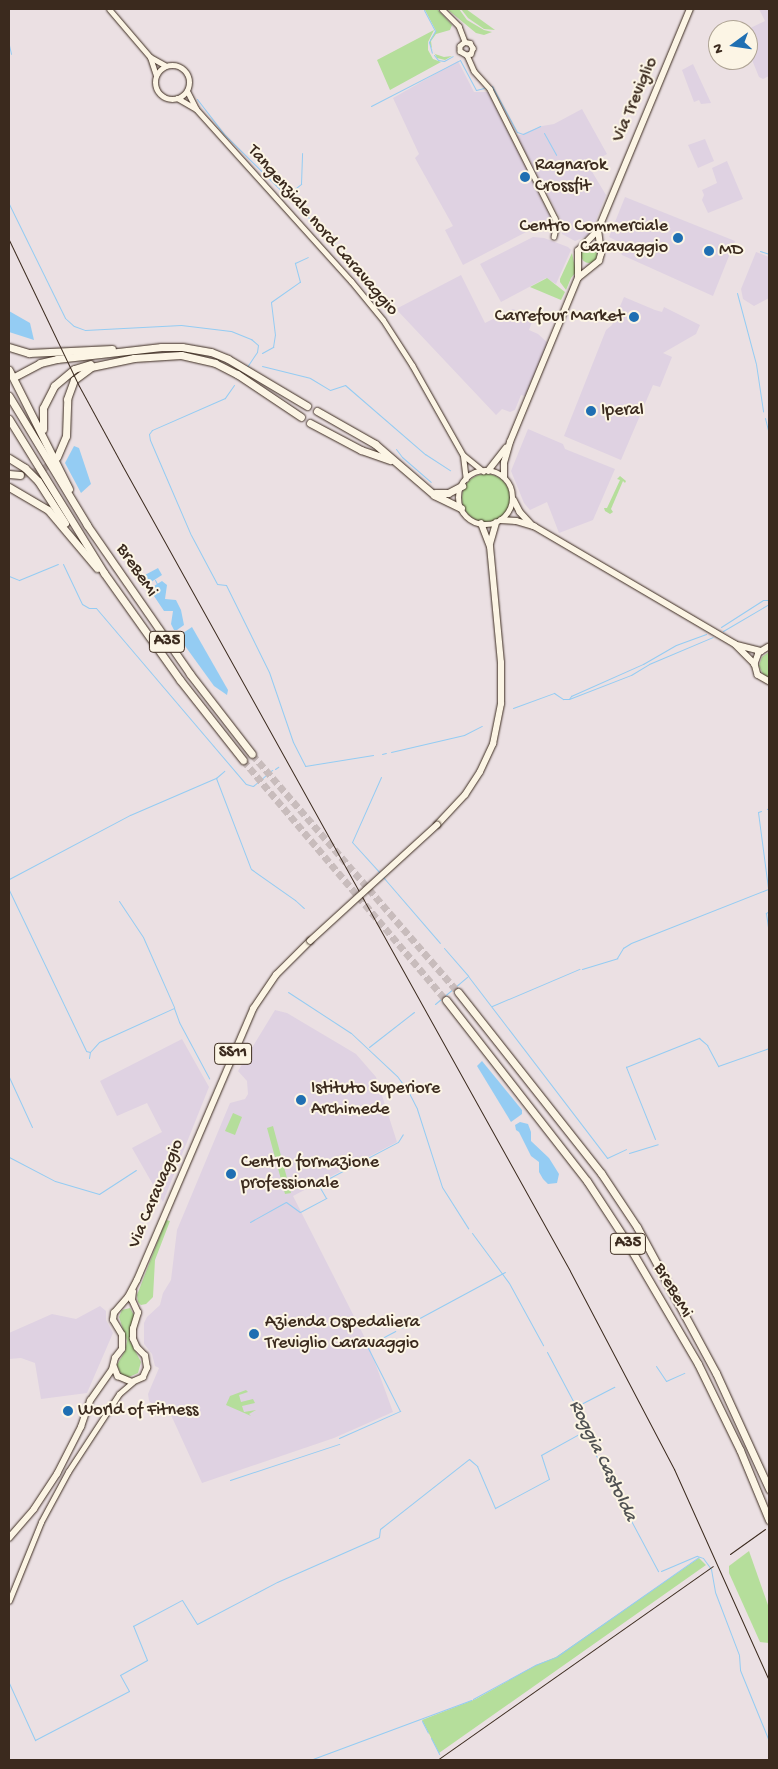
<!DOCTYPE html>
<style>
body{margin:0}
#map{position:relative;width:778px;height:1769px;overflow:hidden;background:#ebe0e3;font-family:"Gochi Hand",sans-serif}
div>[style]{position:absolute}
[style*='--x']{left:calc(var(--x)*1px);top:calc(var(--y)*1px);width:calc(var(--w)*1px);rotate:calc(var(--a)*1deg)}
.built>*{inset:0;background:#dfd2e2}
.green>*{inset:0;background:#b5de9b}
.round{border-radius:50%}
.water>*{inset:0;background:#94ccf3}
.stream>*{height:1px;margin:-0.5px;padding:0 0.5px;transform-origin:0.5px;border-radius:0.5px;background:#94ccf3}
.motorway-tunnel>*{height:7px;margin-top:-3.5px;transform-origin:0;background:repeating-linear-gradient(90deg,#c8bcbc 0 7px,transparent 0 10.5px)}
.roads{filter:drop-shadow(0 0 1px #3b2a1e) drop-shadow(0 0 1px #3b2a1e)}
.tertiary>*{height:4.5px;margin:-2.25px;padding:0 2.25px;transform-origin:2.25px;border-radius:2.25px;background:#fcf5e5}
.secondary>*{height:5px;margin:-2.5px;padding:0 2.5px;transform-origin:2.5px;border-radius:2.5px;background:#fcf5e5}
.secondary>.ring{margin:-2.5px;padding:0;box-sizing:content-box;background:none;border:5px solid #fcf5e5;border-radius:50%}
.primary>*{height:5.5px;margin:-2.75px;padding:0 2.75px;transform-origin:2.75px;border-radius:2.75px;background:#fcf5e5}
.primary>.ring{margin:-2.75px;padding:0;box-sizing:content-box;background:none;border:5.5px solid #fcf5e5;border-radius:50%}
.motorway>*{height:7px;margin:-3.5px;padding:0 3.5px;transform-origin:3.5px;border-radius:3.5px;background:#fcf5e5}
.rail>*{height:1px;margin:-0.5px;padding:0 0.5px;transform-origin:0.5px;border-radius:0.5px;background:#3b2a1e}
.bridges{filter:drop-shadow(0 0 1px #3b2a1e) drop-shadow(0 0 1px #3b2a1e)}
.primary-bridge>*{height:5.5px;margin:-2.75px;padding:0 2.75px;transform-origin:2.75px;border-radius:2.75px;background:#fcf5e5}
.dots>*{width:14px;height:14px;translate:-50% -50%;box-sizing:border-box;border:2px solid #fcf5e5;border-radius:50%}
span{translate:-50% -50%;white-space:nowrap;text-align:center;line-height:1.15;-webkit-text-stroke:4px #fcf5e5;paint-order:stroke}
.shield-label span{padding:1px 4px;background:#fcf5e5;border:1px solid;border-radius:4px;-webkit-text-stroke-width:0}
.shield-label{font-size:16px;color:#3b2a1e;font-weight:700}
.street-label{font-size:18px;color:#3b2a1e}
.poi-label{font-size:18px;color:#3b2a1e}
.left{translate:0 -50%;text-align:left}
.right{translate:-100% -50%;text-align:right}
.water-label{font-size:19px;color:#515253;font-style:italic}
.frame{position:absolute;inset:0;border:10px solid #3b2a1e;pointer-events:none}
.north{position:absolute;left:708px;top:20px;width:50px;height:50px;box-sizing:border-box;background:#fcf5e5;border:1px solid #afa495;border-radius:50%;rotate:256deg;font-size:14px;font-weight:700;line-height:20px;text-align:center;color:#3b2a1e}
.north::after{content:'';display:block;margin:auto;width:18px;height:22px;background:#1f6fb2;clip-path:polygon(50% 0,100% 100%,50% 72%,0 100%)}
</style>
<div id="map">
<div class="built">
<i style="clip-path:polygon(759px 9px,769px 9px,769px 76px,763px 79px,759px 77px,748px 50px,746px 30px,765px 21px)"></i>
<i style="clip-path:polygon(458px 61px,474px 92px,488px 92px,554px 225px,549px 231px,530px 230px,463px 265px,445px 230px,453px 226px,415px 158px,419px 154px,393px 98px)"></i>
<i style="clip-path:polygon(693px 64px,711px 103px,701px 104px,699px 100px,694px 102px,682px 70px)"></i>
<i style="clip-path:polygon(582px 109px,607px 154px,588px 165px,606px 195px,590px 235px,575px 241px,562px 234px,561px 220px,517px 136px,542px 126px,554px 124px)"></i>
<i style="clip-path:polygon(705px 139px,714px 161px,698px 168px,688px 145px)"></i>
<i style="clip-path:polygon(727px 161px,743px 199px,708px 213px,702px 200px,704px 195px,702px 190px,717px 183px,712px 168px)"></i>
<i style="clip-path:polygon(625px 197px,735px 241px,713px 296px,622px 255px,617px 241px,609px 237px)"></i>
<i style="clip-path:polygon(533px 237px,544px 238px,568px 247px,571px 250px,556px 284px,546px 278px,501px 302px,480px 264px)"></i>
<i style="clip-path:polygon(756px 252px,769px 257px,769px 298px,754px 306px,743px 299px,741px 289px)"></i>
<i style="clip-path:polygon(461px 275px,485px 323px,513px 309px,534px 317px,529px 330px,538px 334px,548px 343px,525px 396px,521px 395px,515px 410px,510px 412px,502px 409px,496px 415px,396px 309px)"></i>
<i style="clip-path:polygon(624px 297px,655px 310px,662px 312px,664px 307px,700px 325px,696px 334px,663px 353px,672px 357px,660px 387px,653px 385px,621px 460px,564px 436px,606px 330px,612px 325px)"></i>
<i style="clip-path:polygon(528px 429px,563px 444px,565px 449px,615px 469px,593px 520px,559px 533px,547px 502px,530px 510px,524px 503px,511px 471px)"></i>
<i style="clip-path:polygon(275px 1010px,287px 1013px,356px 1054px,376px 1077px,397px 1142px,293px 1196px,369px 1346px,393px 1412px,334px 1438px,202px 1483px,171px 1415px,162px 1413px,149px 1401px,148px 1394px,159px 1368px,155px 1366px,152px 1354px,144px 1344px,144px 1323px,147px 1317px,160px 1305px,163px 1293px,171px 1280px,177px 1230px,230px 1103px,245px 1099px,248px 1094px,247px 1081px,238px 1071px)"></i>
<i style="clip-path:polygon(182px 1039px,209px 1087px,163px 1202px,132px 1148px,162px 1132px,147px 1103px,117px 1116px,100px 1081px)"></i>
<i style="clip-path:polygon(100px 1306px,106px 1311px,106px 1320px,113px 1333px,87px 1393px,41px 1399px,35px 1363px,21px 1358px,9px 1359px,9px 1333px,52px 1314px,76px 1319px)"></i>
</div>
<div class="green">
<i style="clip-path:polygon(437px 9px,452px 25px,450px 30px,436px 34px,431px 41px,432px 49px,435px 54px,444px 57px,452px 56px,445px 60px,437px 58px,430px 45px,430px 40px,436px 31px,425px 10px)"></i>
<i style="clip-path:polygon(447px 9px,459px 9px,467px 20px,484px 30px,492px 32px,484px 35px,476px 33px)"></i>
<i style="clip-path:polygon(461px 9px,466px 9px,495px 30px,484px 29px,468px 18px)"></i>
<i style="clip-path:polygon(434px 30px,428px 42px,428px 50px,433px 59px,441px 62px,390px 90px,377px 60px)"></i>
<i class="round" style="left:581px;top:247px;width:16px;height:16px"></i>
<i style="clip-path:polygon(572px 253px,576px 272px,571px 278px,566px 290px,560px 282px,560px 279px)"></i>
<i style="clip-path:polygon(547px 278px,565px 292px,561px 300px,530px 287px)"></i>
<i class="round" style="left:462px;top:474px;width:48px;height:48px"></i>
<i style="clip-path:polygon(620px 476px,626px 481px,625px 483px,623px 481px,611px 509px,613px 512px,610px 514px,605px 511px,604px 508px,607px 508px,620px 480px,617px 479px)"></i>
<i style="clip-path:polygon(769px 652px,769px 678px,763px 674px,759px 666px,762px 657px)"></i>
<i style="clip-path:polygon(233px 1113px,242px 1117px,235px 1135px,225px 1131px)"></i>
<i style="clip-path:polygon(273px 1126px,291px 1193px,285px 1194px,267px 1128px)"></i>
<i style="clip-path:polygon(166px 1220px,170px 1221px,155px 1260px,153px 1297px,146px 1304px,141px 1305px,138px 1302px,137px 1295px)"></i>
<i style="clip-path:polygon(130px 1308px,135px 1317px,130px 1330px,130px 1341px,141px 1362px,138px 1373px,129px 1377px,122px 1376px,117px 1365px,125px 1351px,127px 1341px,119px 1317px,122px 1310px)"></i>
<i style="clip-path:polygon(246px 1390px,248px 1392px,239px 1395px,241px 1402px,253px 1399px,255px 1403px,242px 1406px,244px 1412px,256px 1410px,249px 1414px,251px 1416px,226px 1405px,230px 1396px)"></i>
<i style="clip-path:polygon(749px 1551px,769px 1608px,769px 1643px,760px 1642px,729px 1573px,729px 1566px)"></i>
<i style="clip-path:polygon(699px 1558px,706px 1565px,439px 1753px,422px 1720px,476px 1699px,536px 1665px,556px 1657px)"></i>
</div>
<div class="water">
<i style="clip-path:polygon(9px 311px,30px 323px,34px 340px,9px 332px)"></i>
<i style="clip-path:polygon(74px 446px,79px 448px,91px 484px,81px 493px,65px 463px)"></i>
<i style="clip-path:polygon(158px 568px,162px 575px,148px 584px,143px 576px)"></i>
<i style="clip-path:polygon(162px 581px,167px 585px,165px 599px,176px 600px,181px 610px,184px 625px,177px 630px,174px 630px,171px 624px,173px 611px,164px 611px,152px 593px,154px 586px)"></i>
<i style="clip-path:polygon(192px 627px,228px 690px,227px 695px,214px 686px,180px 639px,180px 635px)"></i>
<i style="clip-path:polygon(482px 1061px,522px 1110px,522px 1114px,511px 1122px,477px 1066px)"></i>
<i style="clip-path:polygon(520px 1122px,528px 1124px,531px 1132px,531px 1141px,549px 1158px,559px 1174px,557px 1183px,548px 1184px,543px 1179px,539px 1172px,539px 1162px,531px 1156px,519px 1132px,516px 1130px,515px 1125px)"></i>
</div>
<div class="stream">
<i style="--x:424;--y:10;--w:24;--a:62"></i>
<i style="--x:435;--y:31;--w:13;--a:119"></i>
<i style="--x:429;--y:42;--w:11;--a:75"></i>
<i style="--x:9;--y:45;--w:9;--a:77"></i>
<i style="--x:434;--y:55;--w:6;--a:51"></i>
<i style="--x:438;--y:60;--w:6;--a:9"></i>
<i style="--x:444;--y:61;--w:10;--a:-29"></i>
<i style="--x:492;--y:86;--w:52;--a:61.5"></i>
<i style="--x:517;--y:132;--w:6;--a:18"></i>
<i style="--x:523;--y:134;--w:19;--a:-25"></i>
<i style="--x:197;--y:99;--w:44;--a:52.4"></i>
<i style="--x:224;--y:134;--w:156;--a:44.7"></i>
<i style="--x:371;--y:106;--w:100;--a:-27.3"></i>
<i style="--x:460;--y:60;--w:34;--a:62"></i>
<i style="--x:476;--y:90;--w:8;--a:-14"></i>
<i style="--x:544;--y:133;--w:25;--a:61"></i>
<i style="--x:287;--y:195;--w:18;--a:-38"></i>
<i style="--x:301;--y:184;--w:31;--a:-88"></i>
<i style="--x:9;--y:204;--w:127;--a:63.8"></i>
<i style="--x:65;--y:318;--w:12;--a:42"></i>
<i style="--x:74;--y:326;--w:12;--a:20"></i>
<i style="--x:85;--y:330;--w:96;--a:-3"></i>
<i style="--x:181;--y:325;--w:50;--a:6.8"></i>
<i style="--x:231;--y:331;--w:22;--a:22"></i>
<i style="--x:251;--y:339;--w:9;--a:41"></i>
<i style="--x:258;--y:345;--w:7;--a:98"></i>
<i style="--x:257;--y:352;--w:18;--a:124"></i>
<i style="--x:760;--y:251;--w:9;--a:18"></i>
<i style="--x:737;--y:293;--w:73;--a:75"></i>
<i style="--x:756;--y:364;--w:48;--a:81.5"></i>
<i style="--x:262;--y:353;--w:13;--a:-29"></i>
<i style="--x:273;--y:347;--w:12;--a:-81"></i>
<i style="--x:275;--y:335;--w:33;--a:-97"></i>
<i style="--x:271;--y:302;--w:35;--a:-35"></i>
<i style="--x:300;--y:282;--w:20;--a:-105"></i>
<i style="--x:295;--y:263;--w:14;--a:-25"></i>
<i style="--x:262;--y:366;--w:49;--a:14"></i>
<i style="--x:310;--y:378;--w:23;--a:31"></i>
<i style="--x:330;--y:390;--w:16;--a:-18"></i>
<i style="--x:345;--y:385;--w:106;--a:40.8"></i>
<i style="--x:425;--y:454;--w:30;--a:33"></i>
<i style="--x:234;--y:385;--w:16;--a:125"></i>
<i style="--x:225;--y:398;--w:80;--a:156.3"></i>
<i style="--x:152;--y:430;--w:5;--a:127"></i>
<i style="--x:149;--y:434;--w:6;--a:81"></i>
<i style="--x:150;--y:440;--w:103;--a:66.7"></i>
<i style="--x:191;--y:535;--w:55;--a:62"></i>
<i style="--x:217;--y:584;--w:9;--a:6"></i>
<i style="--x:226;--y:585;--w:97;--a:63.7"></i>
<i style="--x:269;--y:672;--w:74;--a:71.1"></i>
<i style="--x:293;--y:742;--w:27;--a:63"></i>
<i style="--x:305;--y:766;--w:69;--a:-9.2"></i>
<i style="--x:765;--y:418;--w:16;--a:76"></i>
<i style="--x:396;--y:449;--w:10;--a:53"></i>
<i style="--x:402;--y:457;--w:38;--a:41"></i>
<i style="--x:63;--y:564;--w:44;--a:64.6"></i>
<i style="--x:82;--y:604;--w:8;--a:30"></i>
<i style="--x:89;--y:608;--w:7;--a:0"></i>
<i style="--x:96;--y:608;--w:231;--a:49.6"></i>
<i style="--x:246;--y:784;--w:7;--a:16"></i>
<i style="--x:253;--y:786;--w:25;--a:-40"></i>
<i style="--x:9;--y:576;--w:11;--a:22"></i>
<i style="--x:19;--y:580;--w:42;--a:-22.3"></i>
<i style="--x:155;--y:580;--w:4;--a:63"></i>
<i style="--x:721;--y:627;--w:50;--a:-32.7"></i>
<i style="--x:763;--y:600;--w:6;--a:0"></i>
<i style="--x:723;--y:631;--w:53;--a:-30.4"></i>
<i style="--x:569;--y:699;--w:66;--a:-21.2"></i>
<i style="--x:631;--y:675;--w:21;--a:-31"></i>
<i style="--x:649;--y:664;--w:69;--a:-22.9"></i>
<i style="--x:513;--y:708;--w:44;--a:-20.1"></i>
<i style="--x:554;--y:693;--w:11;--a:34"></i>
<i style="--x:563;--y:699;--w:6;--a:0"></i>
<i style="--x:569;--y:699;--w:4;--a:-56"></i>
<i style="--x:571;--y:696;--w:79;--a:-24"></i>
<i style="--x:643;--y:664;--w:38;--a:-30"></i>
<i style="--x:676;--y:645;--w:32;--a:-20"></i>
<i style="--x:391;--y:752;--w:75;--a:-13.1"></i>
<i style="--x:464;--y:735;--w:20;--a:-27"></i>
<i style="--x:382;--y:754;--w:4;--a:-14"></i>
<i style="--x:275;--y:769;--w:4;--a:-34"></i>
<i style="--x:381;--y:777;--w:71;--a:114"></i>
<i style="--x:352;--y:842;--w:43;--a:47.8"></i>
<i style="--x:216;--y:778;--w:97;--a:69"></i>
<i style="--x:251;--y:869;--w:54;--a:35.2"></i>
<i style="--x:295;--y:900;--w:12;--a:42"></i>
<i style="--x:767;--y:809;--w:2;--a:-27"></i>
<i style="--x:761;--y:811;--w:3;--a:162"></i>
<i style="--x:758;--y:812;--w:85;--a:82.5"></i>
<i style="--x:383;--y:877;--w:87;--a:49.2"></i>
<i style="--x:9;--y:879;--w:137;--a:-27.9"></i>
<i style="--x:130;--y:815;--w:94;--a:-23.3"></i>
<i style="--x:216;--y:778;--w:11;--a:-41"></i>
<i style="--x:9;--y:890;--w:178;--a:64.4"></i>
<i style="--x:86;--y:1051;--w:4;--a:14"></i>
<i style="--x:119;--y:901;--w:43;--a:56.3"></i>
<i style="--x:143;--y:937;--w:77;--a:66.1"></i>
<i style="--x:769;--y:911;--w:4;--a:146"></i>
<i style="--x:766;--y:913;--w:22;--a:82"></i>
<i style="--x:444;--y:948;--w:37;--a:49"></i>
<i style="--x:468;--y:976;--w:229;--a:52.6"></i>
<i style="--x:607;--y:1158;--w:21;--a:-25"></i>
<i style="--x:582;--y:969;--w:37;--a:-17"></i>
<i style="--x:617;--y:958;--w:12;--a:-59"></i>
<i style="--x:623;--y:948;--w:9;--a:-32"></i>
<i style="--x:631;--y:943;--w:147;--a:-21.5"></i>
<i style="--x:288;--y:992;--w:75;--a:33.1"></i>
<i style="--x:351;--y:1033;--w:63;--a:43.1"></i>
<i style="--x:397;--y:1076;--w:19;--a:54"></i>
<i style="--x:408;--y:1091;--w:20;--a:63"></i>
<i style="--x:417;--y:1109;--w:82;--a:72.2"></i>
<i style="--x:442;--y:1187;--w:49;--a:57.6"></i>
<i style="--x:435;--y:1004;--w:42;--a:-40.2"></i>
<i style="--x:492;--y:1006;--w:95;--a:-23"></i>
<i style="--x:369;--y:1047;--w:57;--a:-37.9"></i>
<i style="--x:89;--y:1058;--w:6;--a:-81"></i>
<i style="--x:90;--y:1052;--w:13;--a:-48"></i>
<i style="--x:99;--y:1042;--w:82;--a:-24.4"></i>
<i style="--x:174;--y:1008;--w:15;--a:70"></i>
<i style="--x:179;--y:1022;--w:64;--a:61.8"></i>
<i style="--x:9;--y:1077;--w:55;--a:65.3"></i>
<i style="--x:655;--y:1139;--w:78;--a:-111.9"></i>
<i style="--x:626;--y:1067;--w:79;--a:-21.7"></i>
<i style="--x:699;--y:1038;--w:11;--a:41"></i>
<i style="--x:707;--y:1045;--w:24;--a:62"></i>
<i style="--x:718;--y:1066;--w:54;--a:-19.4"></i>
<i style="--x:629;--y:1153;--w:30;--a:-17"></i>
<i style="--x:9;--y:1157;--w:52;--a:27.6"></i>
<i style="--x:55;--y:1181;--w:46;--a:16.5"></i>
<i style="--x:99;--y:1194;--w:44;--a:-33"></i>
<i style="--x:250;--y:1222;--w:41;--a:-29.1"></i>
<i style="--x:286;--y:1202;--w:17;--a:36"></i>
<i style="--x:300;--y:1212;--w:30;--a:-28"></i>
<i style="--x:326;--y:1198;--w:16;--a:-120"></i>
<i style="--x:318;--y:1184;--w:90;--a:-27.7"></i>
<i style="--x:398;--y:1142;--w:9;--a:-58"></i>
<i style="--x:472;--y:1233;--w:62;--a:53.5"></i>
<i style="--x:509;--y:1283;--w:71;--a:61.3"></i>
<i style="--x:401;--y:1328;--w:118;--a:-28.3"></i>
<i style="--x:547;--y:1352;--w:87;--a:62"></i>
<i style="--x:588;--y:1429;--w:17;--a:80"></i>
<i style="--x:591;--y:1446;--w:142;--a:61.8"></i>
<i style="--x:656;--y:1366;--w:18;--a:56"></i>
<i style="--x:666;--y:1381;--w:20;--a:-24"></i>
<i style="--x:577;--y:1406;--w:42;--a:-27.2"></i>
<i style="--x:339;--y:1438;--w:67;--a:-23.9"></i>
<i style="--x:400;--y:1411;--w:73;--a:-116.9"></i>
<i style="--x:367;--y:1346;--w:32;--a:-28"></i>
<i style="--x:230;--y:1480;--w:115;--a:-18.3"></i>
<i style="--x:661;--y:1571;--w:39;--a:-23"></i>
<i style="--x:697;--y:1556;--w:6;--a:18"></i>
<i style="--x:703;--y:1558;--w:14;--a:54"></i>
<i style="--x:711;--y:1569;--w:23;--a:80"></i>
<i style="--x:715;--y:1592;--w:67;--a:69.1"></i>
<i style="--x:739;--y:1655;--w:15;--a:86"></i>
<i style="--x:740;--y:1670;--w:77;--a:67.8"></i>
<i style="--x:9;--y:1683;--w:63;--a:65.5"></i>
<i style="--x:35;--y:1740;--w:106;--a:-27.5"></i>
<i style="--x:129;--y:1691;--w:18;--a:-119"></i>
<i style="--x:120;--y:1675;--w:31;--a:-29"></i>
<i style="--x:147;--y:1660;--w:37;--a:-112"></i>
<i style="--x:133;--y:1626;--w:55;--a:-28"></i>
<i style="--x:182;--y:1600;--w:28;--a:58"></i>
<i style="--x:197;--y:1624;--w:90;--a:-27.7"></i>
<i style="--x:277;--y:1582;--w:111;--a:-23.8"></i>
<i style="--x:379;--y:1537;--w:8;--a:-83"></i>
<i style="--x:380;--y:1529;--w:113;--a:-38.2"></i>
<i style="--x:469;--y:1459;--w:11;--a:41"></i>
<i style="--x:477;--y:1466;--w:46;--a:66.8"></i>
<i style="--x:495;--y:1508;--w:61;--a:-28.2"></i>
<i style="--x:549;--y:1479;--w:25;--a:-108"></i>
<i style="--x:541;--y:1455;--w:54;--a:-29"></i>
<i style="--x:473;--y:1699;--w:71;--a:-28.7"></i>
<i style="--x:535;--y:1665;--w:22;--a:-21"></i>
<i style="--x:556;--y:1657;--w:174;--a:-35"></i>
<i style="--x:422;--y:1721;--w:13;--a:63"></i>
<i style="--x:431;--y:1738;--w:18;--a:63"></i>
<i style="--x:310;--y:1760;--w:172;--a:-20.4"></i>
</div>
<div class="motorway-tunnel">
<i style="--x:20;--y:475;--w:24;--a:-15"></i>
<i style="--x:43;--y:469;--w:13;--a:-39"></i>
<i style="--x:252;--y:754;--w:315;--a:49.1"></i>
<i style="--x:243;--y:760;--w:314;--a:49.8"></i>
</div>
<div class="roads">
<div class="tertiary">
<i style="--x:442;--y:9;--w:24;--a:45"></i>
<i style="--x:459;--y:26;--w:17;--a:69"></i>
<i style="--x:465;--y:42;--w:5;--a:11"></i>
<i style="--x:470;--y:43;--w:6;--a:59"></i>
<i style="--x:473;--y:48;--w:6;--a:108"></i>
<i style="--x:471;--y:54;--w:4;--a:166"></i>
<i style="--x:465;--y:42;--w:6;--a:141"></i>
<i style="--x:460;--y:46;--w:5;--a:90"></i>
<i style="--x:460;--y:51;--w:8;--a:30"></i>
<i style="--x:467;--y:55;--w:17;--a:66"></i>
<i style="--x:474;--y:71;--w:24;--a:48"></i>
<i style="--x:490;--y:89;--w:144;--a:63.3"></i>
<i style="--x:555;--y:218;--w:6;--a:72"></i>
<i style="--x:557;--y:224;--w:13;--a:103"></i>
<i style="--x:9;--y:1601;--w:85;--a:-67.9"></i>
<i style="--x:41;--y:1522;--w:57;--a:-61.6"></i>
<i style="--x:68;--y:1472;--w:93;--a:-56.8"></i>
<i style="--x:119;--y:1394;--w:18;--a:-41"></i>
</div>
<div class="secondary">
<i style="--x:109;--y:9;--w:63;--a:49.5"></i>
<i style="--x:150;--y:57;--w:18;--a:29"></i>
<i style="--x:150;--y:57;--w:19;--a:72"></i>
<i class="ring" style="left:155px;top:65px;width:29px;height:29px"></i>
<i style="--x:187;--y:91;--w:20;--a:63"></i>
<i style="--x:196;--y:109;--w:232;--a:48"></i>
<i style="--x:351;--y:281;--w:50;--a:50.6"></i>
<i style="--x:383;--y:320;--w:54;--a:57.2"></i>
<i style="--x:412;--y:365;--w:103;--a:60.5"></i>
<i style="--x:463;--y:455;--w:26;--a:39"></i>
<i style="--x:177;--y:98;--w:22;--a:30"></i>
<i style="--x:463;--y:456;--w:23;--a:83"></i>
</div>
<div class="primary">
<i style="--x:578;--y:278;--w:27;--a:-39"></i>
<i style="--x:599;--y:261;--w:7;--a:-74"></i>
<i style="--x:601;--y:254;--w:24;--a:-97"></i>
<i style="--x:488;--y:471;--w:29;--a:-52"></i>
<i class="ring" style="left:459px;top:471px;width:48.5px;height:48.5px"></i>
<i style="--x:504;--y:477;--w:14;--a:-90"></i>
<i style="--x:504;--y:463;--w:22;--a:-74"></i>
<i style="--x:510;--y:442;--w:178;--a:-67.5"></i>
<i style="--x:578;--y:278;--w:27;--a:-90"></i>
<i style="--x:578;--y:251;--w:29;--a:-46"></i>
<i style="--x:598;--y:230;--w:239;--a:-67.4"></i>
<i style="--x:514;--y:500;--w:13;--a:63"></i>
<i style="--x:520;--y:512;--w:18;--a:47"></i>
<i style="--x:501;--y:520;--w:15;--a:4"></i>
<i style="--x:516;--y:521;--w:19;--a:16"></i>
<i style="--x:534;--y:526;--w:233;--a:30.4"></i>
<i style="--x:735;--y:644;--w:28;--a:45"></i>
<i style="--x:490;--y:544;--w:22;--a:-74"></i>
<i style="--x:737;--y:645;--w:25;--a:14"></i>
<i style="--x:769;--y:647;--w:12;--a:149"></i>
<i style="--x:759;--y:653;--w:12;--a:110"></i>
<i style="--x:755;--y:664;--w:11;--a:75"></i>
<i style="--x:758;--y:675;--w:13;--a:29"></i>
<i style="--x:437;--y:825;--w:41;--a:-47"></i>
<i style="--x:465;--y:795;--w:27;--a:-57"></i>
<i style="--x:480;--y:772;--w:31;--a:-65"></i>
<i style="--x:493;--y:744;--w:41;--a:-78.7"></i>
<i style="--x:501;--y:704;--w:41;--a:-90"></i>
<i style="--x:501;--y:663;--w:117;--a:-95.4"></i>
<i style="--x:490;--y:547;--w:25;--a:-111"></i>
<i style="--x:114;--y:1366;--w:11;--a:68"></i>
<i style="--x:118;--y:1376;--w:15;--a:23"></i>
<i style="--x:132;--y:1382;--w:12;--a:-24"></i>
<i style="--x:143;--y:1377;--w:10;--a:-66"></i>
<i style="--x:147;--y:1368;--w:12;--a:-99"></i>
<i style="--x:145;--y:1356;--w:11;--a:-135"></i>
<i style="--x:137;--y:1348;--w:10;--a:-114"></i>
<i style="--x:133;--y:1339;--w:10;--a:-90"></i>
<i style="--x:133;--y:1329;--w:17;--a:-73"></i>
<i style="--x:138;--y:1313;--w:14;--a:-115"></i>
<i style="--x:132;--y:1300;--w:8;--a:-83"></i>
<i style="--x:9;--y:1538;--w:38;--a:-49"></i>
<i style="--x:34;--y:1509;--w:42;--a:-56.7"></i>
<i style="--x:57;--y:1474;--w:53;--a:-62.9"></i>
<i style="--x:81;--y:1427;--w:28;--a:-71"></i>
<i style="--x:90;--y:1401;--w:38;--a:-55"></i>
<i style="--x:112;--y:1370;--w:12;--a:-76"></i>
<i style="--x:115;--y:1358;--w:11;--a:-52"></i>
<i style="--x:122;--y:1349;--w:14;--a:-90"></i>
<i style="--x:122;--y:1335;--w:17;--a:-121"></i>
<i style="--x:113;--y:1320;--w:7;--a:-82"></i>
<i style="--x:114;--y:1313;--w:21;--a:-49"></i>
<i style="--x:128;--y:1297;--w:19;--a:-62"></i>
<i style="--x:137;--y:1280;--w:295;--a:-66.8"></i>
<i style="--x:253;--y:1009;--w:41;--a:-55.9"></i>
<i style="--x:276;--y:975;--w:48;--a:-45"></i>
</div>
<div class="motorway">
<i style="--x:9;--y:347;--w:21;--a:17"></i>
<i style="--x:29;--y:353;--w:83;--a:-2.8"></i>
<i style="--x:9;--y:370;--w:133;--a:63.2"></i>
<i style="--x:16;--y:376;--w:27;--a:-28"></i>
<i style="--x:40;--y:363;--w:17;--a:-13"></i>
<i style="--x:57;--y:359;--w:105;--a:-6.6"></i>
<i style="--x:161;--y:347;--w:21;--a:0"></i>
<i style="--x:182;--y:347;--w:29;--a:10"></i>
<i style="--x:211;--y:352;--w:18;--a:22"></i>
<i style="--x:228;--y:359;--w:92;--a:30.7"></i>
<i style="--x:9;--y:396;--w:151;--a:58.8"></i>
<i style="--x:87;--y:525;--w:181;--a:55.3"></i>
<i style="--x:190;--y:674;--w:101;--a:52.2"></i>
<i style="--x:317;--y:411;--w:67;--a:29.6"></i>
<i style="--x:375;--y:444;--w:78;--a:40.8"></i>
<i style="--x:434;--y:495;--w:30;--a:26"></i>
<i style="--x:9;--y:419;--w:181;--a:58.3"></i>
<i style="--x:104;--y:573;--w:131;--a:54.6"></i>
<i style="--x:180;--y:680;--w:102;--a:51.8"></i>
<i style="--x:310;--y:423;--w:58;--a:27.9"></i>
<i style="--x:361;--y:450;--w:31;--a:19"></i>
<i style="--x:43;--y:429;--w:21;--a:-90"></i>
<i style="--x:43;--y:408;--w:25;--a:-63"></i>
<i style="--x:54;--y:386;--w:26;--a:-40"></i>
<i style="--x:74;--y:369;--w:17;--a:-17"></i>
<i style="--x:57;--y:457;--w:23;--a:-67"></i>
<i style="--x:66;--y:436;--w:37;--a:-88"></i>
<i style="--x:67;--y:399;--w:20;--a:-70"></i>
<i style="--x:74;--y:380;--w:21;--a:-37"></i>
<i style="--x:91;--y:367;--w:44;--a:-11.8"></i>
<i style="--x:134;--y:358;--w:47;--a:-3.7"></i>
<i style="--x:181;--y:355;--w:35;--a:13"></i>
<i style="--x:215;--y:363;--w:25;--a:27"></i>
<i style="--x:237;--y:374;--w:77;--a:33.9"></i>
<i style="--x:9;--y:458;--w:19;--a:32"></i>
<i style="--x:25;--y:468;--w:18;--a:45"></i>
<i style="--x:38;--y:481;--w:50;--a:57.3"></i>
<i style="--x:9;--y:474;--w:11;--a:5"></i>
<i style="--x:9;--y:487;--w:45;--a:30.5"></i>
<i style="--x:48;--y:510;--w:76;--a:49.8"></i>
<i style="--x:435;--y:493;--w:13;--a:0"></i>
<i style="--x:448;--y:493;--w:16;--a:-27"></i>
<i style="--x:458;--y:992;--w:231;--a:51.7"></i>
<i style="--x:601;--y:1173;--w:65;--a:56.3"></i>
<i style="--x:637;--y:1227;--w:166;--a:61.6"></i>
<i style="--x:716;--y:1373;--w:128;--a:65.4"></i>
<i style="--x:446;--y:1000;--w:229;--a:52.1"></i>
<i style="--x:587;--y:1181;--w:66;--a:56.8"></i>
<i style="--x:623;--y:1236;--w:148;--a:59.6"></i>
<i style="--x:698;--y:1364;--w:96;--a:64"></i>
<i style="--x:740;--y:1450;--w:76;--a:67.5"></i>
</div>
</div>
<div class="rail">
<i style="--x:9;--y:240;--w:162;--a:64.4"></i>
<i style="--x:79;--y:386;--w:90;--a:61.4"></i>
<i style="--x:122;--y:465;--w:922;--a:60.93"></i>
<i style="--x:570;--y:1271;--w:224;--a:62.3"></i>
<i style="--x:674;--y:1469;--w:231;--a:65.8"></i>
<i style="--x:730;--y:1554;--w:43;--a:-35.5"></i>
<i style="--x:437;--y:1760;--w:337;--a:-35.1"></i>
</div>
<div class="bridges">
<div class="primary-bridge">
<i style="--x:310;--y:941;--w:172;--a:-42.4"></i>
</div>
</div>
<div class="dots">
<i style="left:525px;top:177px;background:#1f6fb2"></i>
<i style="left:678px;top:238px;background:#1f6fb2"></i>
<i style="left:709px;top:251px;background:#1f6fb2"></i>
<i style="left:634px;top:317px;background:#1f6fb2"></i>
<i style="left:591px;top:411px;background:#1f6fb2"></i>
<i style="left:301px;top:1100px;background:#1f6fb2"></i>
<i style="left:231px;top:1174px;background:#1f6fb2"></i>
<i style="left:254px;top:1334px;background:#1f6fb2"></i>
<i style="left:68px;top:1411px;background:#1f6fb2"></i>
</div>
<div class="shield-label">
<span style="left:167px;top:642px">A35</span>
<span style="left:233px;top:1054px">SS11</span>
<span style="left:628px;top:1244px">A35</span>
</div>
<div class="street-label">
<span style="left:636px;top:100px;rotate:-67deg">Via Treviglio</span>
<span style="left:322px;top:231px;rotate:49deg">Tangenziale nord Caravaggio</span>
<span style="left:136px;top:571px;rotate:56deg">BreBeMi</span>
<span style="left:157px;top:1194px;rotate:-67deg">Via Caravaggio</span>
<span style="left:672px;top:1291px;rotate:60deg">BreBeMi</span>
</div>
<div class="poi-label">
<span class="left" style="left:535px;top:177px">Ragnarok<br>Crossfit</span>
<span class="right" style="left:668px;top:238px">Centro Commerciale<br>Caravaggio</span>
<span class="left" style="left:719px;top:251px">MD</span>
<span class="right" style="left:624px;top:317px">Carrefour Market</span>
<span class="left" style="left:601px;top:411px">Iperal</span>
<span class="left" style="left:311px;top:1100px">Istituto Superiore<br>Archimede</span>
<span class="left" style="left:241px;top:1174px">Centro formazione<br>professionale</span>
<span class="left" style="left:265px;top:1334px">Azienda Ospedaliera<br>Treviglio Caravaggio</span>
<span class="left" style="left:78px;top:1411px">World of Fitness</span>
</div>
<div class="water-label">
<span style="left:602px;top:1461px;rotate:64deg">Roggia Castolda</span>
</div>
<div class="frame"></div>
<div class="north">N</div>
</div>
